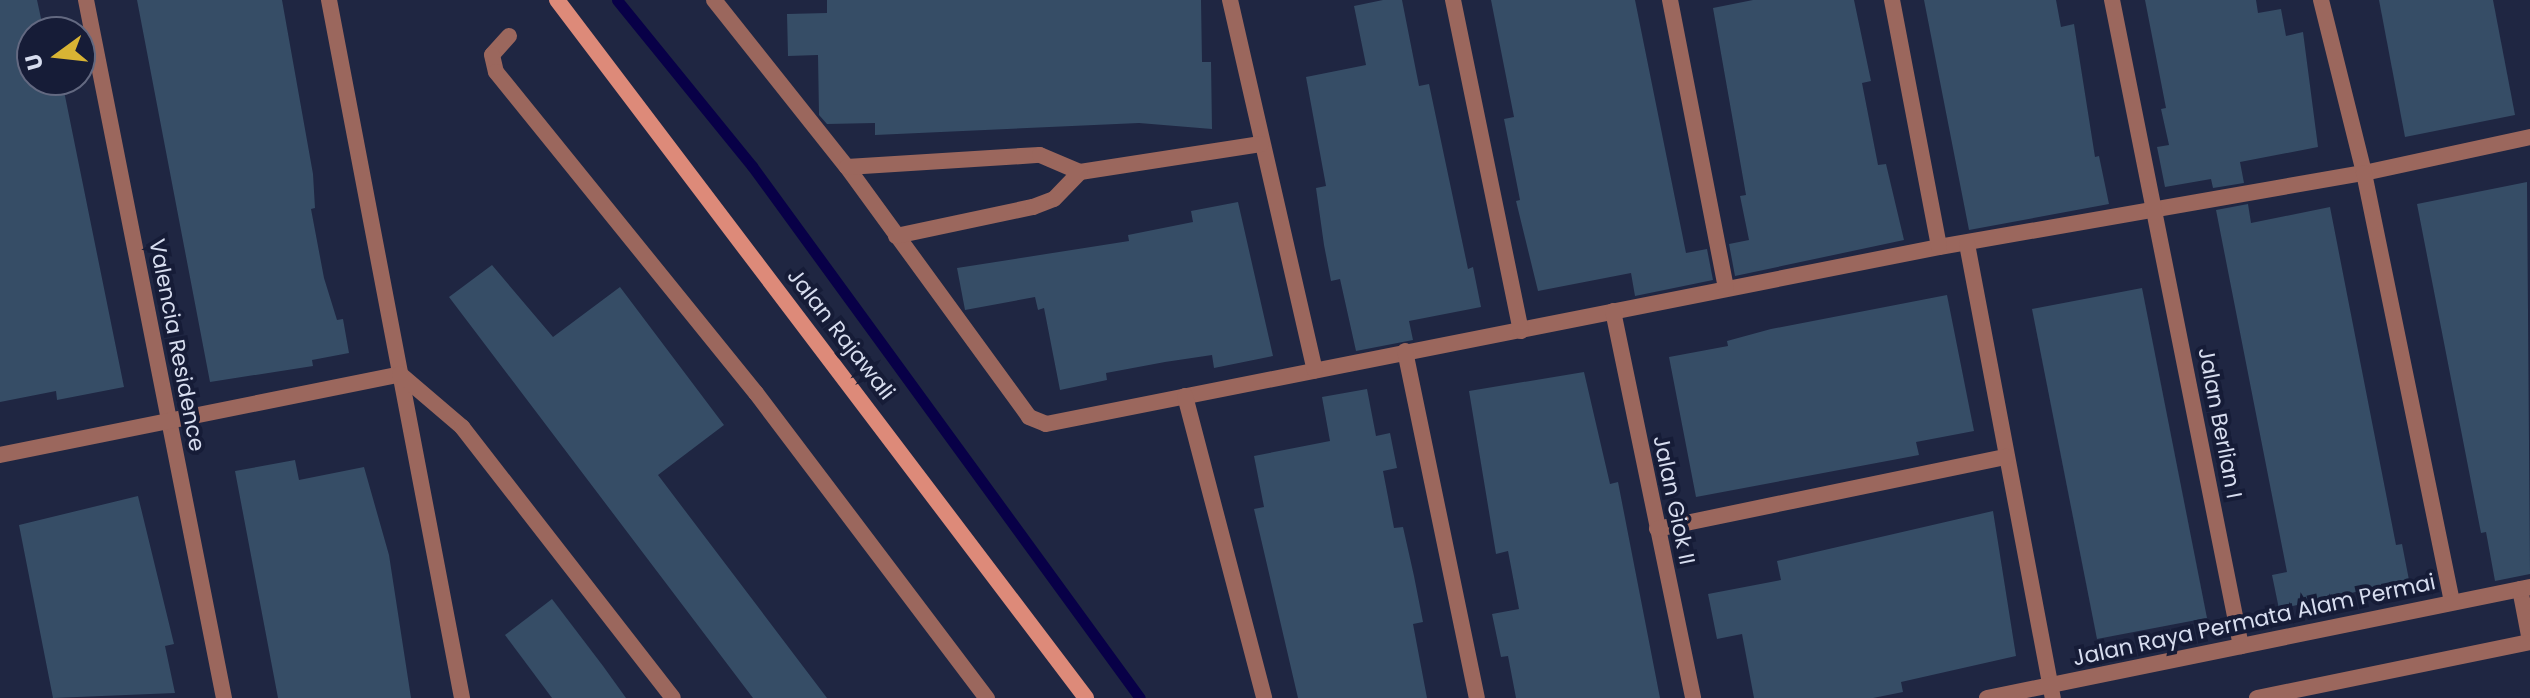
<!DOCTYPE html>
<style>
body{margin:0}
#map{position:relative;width:2530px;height:698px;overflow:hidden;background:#1f2642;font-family:Poppins,sans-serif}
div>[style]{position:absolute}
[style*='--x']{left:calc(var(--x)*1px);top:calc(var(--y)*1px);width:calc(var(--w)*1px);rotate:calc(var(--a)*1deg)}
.stream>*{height:11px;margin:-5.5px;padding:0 5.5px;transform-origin:5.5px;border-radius:5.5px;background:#080047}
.building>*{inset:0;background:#364d66}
.street>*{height:16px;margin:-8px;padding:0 8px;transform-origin:8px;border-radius:8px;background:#9b675d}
.secondary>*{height:16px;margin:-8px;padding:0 8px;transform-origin:8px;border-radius:8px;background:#dd8a79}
span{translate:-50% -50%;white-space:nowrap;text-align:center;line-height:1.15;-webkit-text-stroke:8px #161c37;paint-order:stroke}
.street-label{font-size:22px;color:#d7ddef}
.north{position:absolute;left:16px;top:16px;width:80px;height:80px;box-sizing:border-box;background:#161c37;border:2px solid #636981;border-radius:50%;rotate:255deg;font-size:22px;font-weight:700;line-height:32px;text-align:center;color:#d7ddef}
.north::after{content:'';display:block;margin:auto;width:28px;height:36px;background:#d8b434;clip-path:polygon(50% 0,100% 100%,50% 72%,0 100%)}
</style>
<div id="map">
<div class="stream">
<i style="--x:617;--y:0;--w:214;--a:50.9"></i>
<i style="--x:752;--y:166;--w:658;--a:53.9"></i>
</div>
<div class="building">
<i style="clip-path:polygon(0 0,37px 0,44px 32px,32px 32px,32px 80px,56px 80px,57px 87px,63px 86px,124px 387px,57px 400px,56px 391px,0 402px)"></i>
<i style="clip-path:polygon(137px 0,282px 0,313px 174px,315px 208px,311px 209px,324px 278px,337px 320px,343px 319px,349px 353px,312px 360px,313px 366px,210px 382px)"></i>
<i style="clip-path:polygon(827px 0,1201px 0,1202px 62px,1211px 62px,1212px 129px,1139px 123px,875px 135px,875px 123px,827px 124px,819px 115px,818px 55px,788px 56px,787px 14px,827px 13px)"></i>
<i style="clip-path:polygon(1383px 0,1402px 0,1419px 86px,1429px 84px,1468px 269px,1473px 267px,1481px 307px,1409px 321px,1413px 340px,1356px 351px,1340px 279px,1331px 281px,1324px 245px,1316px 188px,1326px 186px,1306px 77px,1366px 65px,1354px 6px)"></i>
<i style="clip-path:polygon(1491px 0,1635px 0,1686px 253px,1707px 249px,1713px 280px,1635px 296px,1631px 273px,1538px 291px,1516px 201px,1520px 200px,1504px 119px,1514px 117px)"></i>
<i style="clip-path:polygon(1753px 0,1854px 0,1871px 81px,1862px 83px,1878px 165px,1886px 164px,1904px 240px,1735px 276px,1729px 244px,1749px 240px,1740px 196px,1746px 195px,1713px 8px)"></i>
<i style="clip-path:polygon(1924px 0,2056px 0,2061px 27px,2074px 24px,2095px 157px,2099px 156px,2109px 204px,1969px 230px)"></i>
<i style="clip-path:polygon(2145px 0,2256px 0,2258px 13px,2281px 9px,2286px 36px,2303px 32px,2318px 147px,2240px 162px,2244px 183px,2213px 188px,2211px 179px,2165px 187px,2157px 147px,2169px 145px,2161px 109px,2166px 108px)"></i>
<i style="clip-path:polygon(2379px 0,2493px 0,2515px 115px,2405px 137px)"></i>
<i style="clip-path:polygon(2527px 182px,2530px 574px,2495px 581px,2486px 532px,2481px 533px,2417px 204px)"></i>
<i style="clip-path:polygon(1238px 202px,1273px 356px,1214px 368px,1212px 355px,1165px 362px,1106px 373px,1107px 380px,1060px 390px,1044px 308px,1038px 310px,1035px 297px,965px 310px,957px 268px,1129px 241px,1128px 235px,1193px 222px,1191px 211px)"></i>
<i style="clip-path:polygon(2248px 204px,2251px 223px,2330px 207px,2396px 545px,2402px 544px,2409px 580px,2279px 609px,2272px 575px,2287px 572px,2216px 210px)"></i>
<i style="clip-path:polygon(492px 265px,553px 337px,620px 287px,724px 425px,658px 475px,827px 698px,753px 698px,449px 297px)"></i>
<i style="clip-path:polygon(2142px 288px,2207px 618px,2097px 639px,2032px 309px)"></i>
<i style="clip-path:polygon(1947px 295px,1974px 431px,1916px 442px,1919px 455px,1696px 497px,1669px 357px,1728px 346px,1727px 341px,1771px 329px)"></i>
<i style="clip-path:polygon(1584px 372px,1610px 484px,1618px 482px,1660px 698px,1516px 698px,1508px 656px,1501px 657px,1492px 614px,1519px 609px,1508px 551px,1496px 554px,1469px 391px)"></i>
<i style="clip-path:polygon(1367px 389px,1376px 436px,1390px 433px,1397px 468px,1383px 471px,1394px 528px,1403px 527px,1414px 576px,1423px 622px,1413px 624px,1427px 698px,1298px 698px,1254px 509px,1264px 507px,1254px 456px,1330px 441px,1322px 397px)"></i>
<i style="clip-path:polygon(295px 460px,299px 480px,364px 467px,389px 555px,411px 698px,278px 698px,235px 471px)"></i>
<i style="clip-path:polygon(138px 496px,174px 644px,165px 646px,175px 693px,53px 698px,19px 525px)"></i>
<i style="clip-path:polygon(1993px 511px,2016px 656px,1901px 682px,1903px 692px,1873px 698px,1754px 698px,1742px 634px,1717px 639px,1708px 594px,1781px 580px,1777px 561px)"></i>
<i style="clip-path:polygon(552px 599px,603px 666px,626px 698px,552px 698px,505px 635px)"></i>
</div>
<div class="street">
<i style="--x:86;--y:0;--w:712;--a:78.82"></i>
<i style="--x:329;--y:0;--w:711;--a:79.21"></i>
<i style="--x:714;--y:0;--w:213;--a:51.5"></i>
<i style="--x:847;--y:167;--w:309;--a:53.9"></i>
<i style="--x:1029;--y:417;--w:18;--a:22"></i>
<i style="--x:1046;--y:424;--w:910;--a:-11.21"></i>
<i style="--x:1939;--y:247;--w:431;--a:-9.9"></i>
<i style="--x:2364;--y:173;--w:170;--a:-12.2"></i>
<i style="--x:1230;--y:0;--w:380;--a:77.1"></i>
<i style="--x:1453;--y:0;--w:338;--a:78.4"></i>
<i style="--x:1670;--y:0;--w:293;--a:79"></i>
<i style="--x:1892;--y:0;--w:251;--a:79.2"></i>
<i style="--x:2112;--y:0;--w:659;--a:78.71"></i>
<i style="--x:2321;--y:0;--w:178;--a:76"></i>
<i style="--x:2364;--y:173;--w:437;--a:78.4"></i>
<i style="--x:509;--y:36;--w:25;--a:132"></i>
<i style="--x:492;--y:55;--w:17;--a:77"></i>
<i style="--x:496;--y:72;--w:413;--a:51"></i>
<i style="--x:756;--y:393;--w:383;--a:52.9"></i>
<i style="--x:847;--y:167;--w:193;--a:-3.6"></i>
<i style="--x:1040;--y:155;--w:43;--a:23"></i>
<i style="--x:1080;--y:172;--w:183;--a:-8.8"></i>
<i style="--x:896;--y:236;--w:140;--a:-12"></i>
<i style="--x:1033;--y:207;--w:22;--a:-21"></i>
<i style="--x:1054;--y:199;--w:37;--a:-46"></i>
<i style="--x:1967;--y:244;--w:462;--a:79.3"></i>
<i style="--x:1613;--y:311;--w:395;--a:78.3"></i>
<i style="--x:1405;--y:351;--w:354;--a:78.3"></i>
<i style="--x:1185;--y:396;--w:312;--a:75.3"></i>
<i style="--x:0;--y:455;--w:408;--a:-11.4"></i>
<i style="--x:400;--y:374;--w:82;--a:40.5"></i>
<i style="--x:462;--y:427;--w:343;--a:52.1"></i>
<i style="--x:1657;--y:529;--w:356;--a:-11.7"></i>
<i style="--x:2520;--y:589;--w:53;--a:79.1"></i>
<i style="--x:1987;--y:698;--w:554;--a:-11.55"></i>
<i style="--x:2257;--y:698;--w:279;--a:-11.6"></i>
</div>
<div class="secondary">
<i style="--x:557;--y:0;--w:876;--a:52.84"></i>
</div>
<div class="street-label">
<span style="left:841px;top:334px;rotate:52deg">Jalan Rajawali</span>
<span style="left:177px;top:345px;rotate:79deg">Valencia Residence</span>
<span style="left:2220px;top:423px;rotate:79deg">Jalan Berlian I</span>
<span style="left:1674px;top:500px;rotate:78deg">Jalan Giok II</span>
<span style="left:2254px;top:620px;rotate:-12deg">Jalan Raya Permata Alam Permai</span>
</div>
<div class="north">U</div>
</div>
